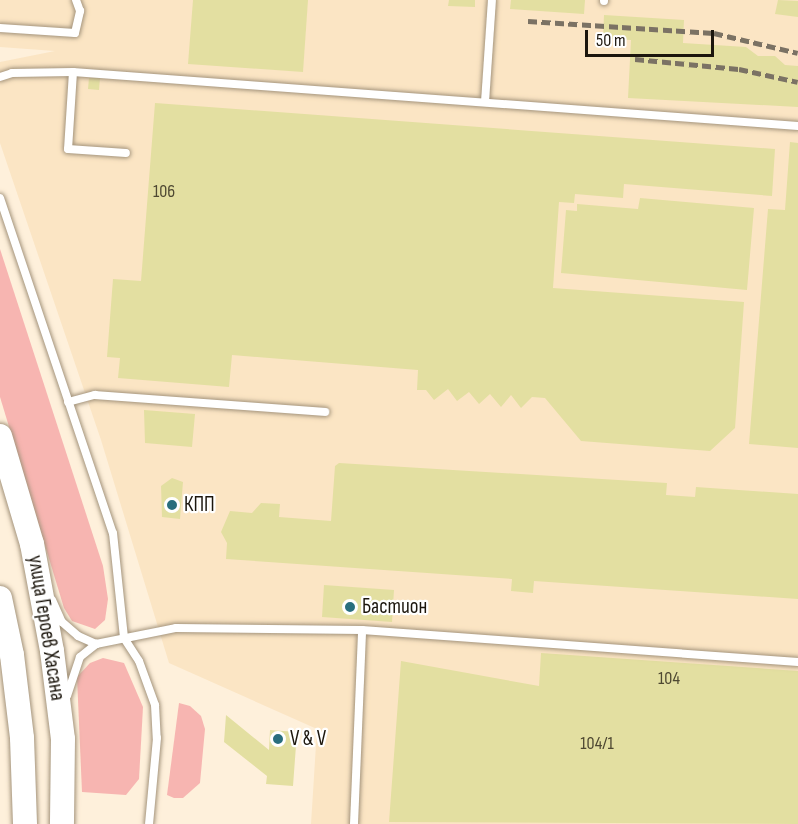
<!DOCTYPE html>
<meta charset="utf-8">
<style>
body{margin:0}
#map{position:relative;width:798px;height:824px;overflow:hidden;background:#fef0db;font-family:"Sofia Sans Condensed",sans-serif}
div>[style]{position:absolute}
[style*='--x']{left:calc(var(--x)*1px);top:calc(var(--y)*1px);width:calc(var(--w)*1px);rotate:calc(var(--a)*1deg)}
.built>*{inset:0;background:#fbe5c4}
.green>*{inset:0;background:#f7b5b1}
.building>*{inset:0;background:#e3dfa1}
.roads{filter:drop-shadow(0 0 2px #a4947c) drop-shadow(0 0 2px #a4947c)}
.lane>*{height:8px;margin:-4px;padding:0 4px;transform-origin:4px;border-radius:4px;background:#fff}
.primary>*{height:24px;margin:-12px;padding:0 12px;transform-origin:12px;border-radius:12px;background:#fff}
.rail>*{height:4.5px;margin-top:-2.25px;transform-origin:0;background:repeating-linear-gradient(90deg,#7b7264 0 9px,transparent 0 13.5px)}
.dots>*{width:16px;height:16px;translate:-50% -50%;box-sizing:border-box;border:3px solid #fff;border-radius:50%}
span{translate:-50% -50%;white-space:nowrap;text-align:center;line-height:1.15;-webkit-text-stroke:4.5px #fff;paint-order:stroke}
.number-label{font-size:18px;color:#4e4832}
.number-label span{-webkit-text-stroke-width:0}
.poi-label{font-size:21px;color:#1c160d}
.left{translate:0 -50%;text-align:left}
.street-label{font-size:21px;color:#1c160d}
.scale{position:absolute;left:585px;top:30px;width:129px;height:27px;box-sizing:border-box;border:3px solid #1c160d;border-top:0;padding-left:8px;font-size:18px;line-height:21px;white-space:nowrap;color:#1c160d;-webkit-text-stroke:4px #fff;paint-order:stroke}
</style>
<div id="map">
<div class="built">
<i style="clip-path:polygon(0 0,798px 0,798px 824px,311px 824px,317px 729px,169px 663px,101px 440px,0 143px,0 62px,55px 51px,0 47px)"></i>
</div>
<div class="green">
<i style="clip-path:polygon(0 249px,103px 566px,108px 599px,105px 620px,95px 629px,72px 621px,64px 608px,0 397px)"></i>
<i style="clip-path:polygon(103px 658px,124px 663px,143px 707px,139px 779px,126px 795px,82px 792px,77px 677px,90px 663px)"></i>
<i style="clip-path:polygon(179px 703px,190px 706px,201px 716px,205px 729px,200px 783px,183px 798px,174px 798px,167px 795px)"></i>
</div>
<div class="building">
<i style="clip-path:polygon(193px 0,308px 0,303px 72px,188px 64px)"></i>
<i style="clip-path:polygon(449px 0,475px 0,475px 7px,448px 6px)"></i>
<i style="clip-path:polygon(511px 0,585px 0,584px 14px,510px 9px)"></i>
<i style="clip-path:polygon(778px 0,798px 1px,798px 17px,775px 14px)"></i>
<i style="clip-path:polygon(604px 15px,684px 20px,683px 43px,746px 47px,758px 56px,775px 56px,785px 65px,798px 66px,798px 107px,628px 98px,631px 40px,603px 39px)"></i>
<i style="clip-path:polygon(89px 78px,100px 78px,99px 90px,88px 89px)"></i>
<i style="clip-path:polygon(155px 103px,775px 149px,772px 196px,624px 184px,623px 198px,575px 194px,574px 203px,559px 202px,553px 288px,744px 302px,735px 428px,710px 451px,581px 441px,545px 398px,532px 397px,521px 408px,511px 395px,501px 407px,490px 394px,479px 404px,469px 392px,457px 401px,448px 389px,434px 400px,426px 390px,417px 390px,418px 370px,232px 355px,229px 387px,118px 378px,120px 358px,107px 357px,113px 279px,141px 281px)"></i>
<i style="clip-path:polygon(790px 142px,798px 143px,798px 448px,749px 444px,768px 209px,785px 210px)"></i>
<i style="clip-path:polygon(640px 198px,754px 208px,747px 290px,561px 273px,566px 210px,577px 211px,577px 204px,638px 209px)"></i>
<i style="clip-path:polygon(144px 410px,195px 414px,192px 447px,145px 443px)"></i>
<i style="clip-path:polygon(339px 463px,667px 483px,666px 495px,695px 497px,696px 487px,798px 494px,798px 599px,534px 581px,533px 593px,511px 591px,512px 579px,226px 559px,227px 543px,221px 532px,230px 511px,252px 513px,261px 503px,280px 504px,279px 517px,331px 521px,335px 466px)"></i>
<i style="clip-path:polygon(172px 478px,183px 482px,180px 519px,162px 517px,161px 486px)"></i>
<i style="clip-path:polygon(324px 585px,394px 590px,392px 622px,322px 617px)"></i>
<i style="clip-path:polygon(541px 653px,798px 671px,798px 824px,389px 822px,401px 661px,539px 686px)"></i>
<i style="clip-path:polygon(226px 715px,269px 750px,270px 730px,297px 732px,293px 786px,266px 784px,267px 776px,224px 742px)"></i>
</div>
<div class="roads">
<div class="lane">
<i style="--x:604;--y:1;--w:1;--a:-90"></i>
<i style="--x:0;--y:28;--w:75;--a:3.8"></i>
<i style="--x:75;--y:33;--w:23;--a:-77"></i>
<i style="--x:80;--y:11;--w:12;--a:-110"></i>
<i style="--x:73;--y:72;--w:727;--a:4.26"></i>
<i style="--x:0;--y:77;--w:13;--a:-18"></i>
<i style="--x:12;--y:73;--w:61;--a:-0.9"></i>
<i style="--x:73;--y:72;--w:77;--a:93.7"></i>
<i style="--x:68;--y:149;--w:58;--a:3.9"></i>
<i style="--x:485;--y:102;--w:102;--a:-86.1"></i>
<i style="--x:0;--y:198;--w:354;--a:71.4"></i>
<i style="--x:113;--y:533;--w:106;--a:84"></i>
<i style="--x:124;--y:638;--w:27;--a:57"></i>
<i style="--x:139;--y:661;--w:47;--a:70"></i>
<i style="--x:155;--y:705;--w:33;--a:87"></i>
<i style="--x:157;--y:738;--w:86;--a:95.3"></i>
<i style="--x:68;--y:402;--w:28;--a:-15"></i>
<i style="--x:95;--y:395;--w:231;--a:4.2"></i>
<i style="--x:52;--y:600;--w:24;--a:66"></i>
<i style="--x:62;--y:622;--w:21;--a:41"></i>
<i style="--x:78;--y:636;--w:20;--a:24"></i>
<i style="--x:67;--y:696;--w:41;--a:-71.6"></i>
<i style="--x:80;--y:657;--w:21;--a:-39"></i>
<i style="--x:96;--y:644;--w:82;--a:-11.3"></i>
<i style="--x:176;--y:628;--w:186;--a:0.6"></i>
<i style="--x:362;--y:630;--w:437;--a:4.2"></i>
<i style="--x:354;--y:824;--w:194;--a:-87.6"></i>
</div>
<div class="primary">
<i style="--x:0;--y:436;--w:113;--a:73.5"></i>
<i style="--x:32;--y:544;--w:109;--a:79.4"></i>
<i style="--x:52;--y:651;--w:89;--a:82.9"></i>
<i style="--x:63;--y:739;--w:85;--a:90.7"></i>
<i style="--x:0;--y:598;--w:58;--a:78.1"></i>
<i style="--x:12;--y:655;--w:84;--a:83.1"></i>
<i style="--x:22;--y:738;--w:86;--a:88"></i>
</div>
</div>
<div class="rail">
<i style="--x:528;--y:21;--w:186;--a:3.7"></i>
<i style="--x:714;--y:33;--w:86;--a:13.4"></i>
<i style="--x:635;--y:59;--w:104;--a:5.5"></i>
<i style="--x:739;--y:69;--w:60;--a:12.4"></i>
</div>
<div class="dots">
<i style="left:172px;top:505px;background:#296e7d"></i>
<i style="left:350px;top:607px;background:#296e7d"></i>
<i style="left:278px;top:739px;background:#296e7d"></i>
</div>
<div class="number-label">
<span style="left:164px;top:192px">106</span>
<span style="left:669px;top:679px">104</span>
<span style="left:597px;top:744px">104/1</span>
</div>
<div class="poi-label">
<span class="left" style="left:184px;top:505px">КПП</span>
<span class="left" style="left:362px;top:607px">Бастион</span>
<span class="left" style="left:290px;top:739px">V &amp; V</span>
</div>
<div class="street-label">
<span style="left:46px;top:628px;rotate:81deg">улица Героев Хасана</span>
</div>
<div class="scale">50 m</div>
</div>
